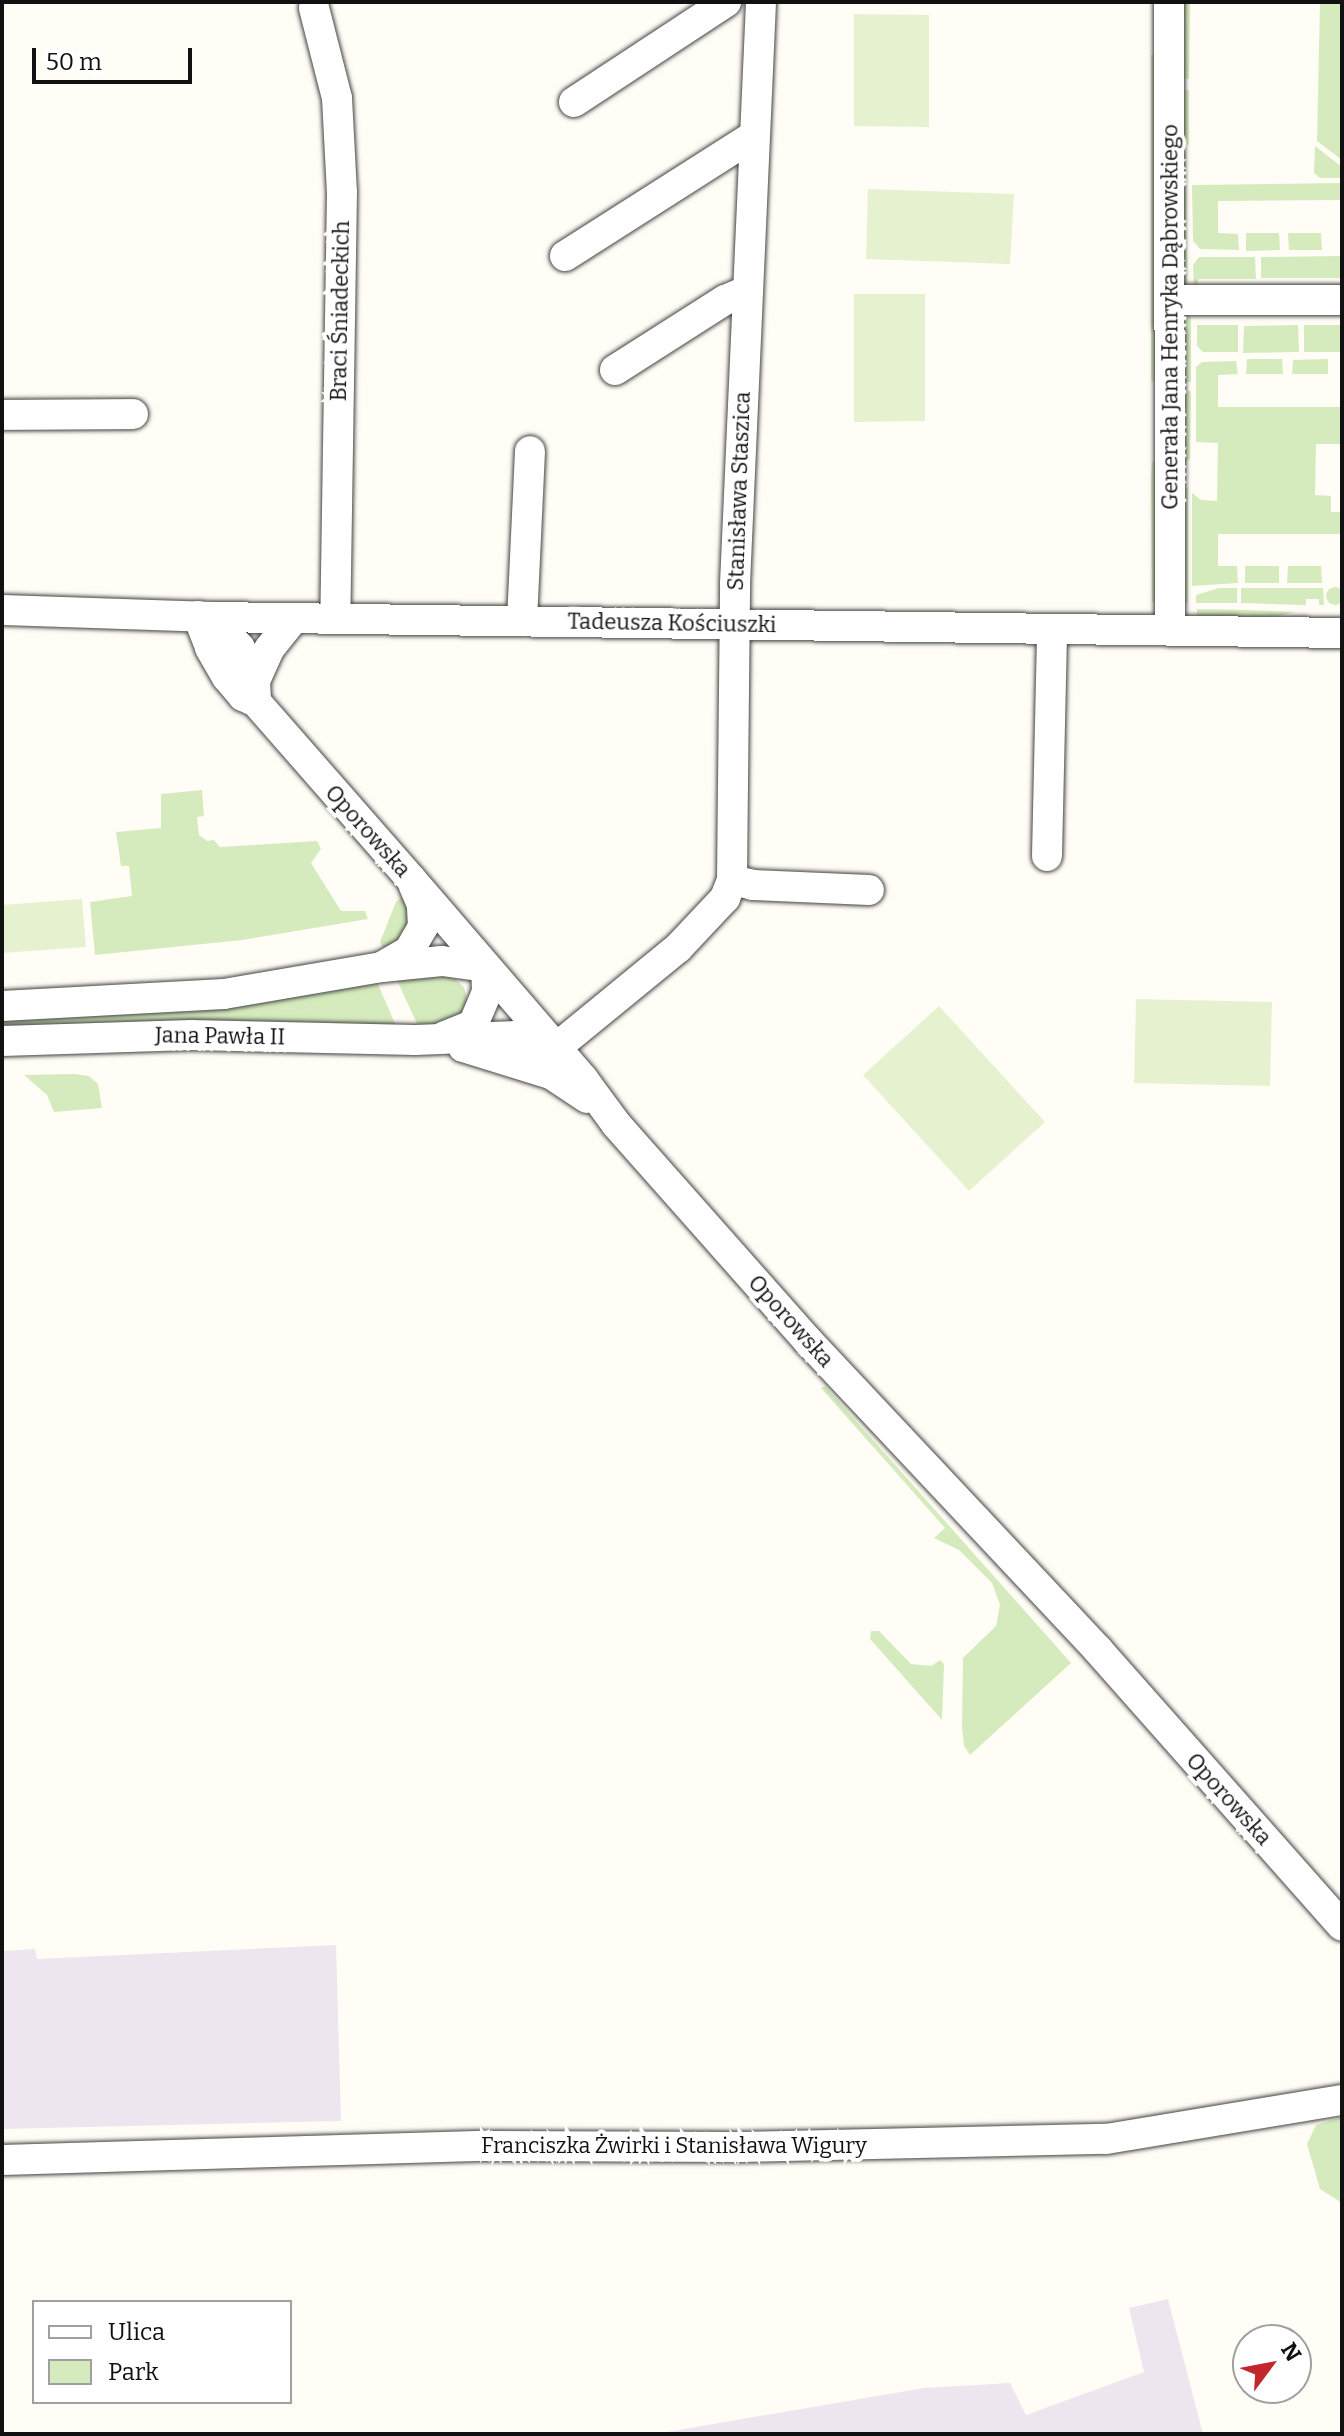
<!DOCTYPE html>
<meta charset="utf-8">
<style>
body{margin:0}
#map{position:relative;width:1344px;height:2436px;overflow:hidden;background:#fffdf5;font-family:Bitter,serif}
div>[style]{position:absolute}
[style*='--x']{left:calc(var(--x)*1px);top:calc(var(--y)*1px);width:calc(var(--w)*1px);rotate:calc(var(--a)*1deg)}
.industrial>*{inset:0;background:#eee6ef}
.green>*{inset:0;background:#d5ebbd}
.round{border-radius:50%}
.pitch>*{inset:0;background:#e6f2cf}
.roads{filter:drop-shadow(0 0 2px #444) drop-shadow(0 0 2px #444)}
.minor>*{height:30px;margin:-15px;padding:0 15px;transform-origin:15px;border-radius:15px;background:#fff}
span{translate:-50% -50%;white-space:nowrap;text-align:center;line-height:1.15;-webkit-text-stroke:8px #fff;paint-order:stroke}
.street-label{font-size:22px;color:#111}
.frame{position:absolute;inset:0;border:4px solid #111;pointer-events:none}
.legend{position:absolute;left:32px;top:2300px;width:260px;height:104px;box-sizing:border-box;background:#fff;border:2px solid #a0a0a0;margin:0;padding:10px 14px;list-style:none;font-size:24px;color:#111}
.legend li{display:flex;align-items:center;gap:16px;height:40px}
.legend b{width:40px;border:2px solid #a0a0a0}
.north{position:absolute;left:1232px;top:2324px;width:80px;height:80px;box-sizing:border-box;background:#fff;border:2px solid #a0a0a0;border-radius:50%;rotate:58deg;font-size:22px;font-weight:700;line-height:32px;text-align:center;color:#111}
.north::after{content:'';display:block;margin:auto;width:28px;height:36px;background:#c4262e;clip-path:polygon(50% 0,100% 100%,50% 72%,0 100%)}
.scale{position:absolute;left:32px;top:48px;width:160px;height:36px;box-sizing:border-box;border:4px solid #111;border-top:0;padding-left:10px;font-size:24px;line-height:28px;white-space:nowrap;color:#111;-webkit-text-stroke:6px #fff;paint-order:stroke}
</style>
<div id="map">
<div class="industrial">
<i style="clip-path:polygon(336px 1945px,341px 2121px,2px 2129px,2px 1951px,35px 1949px,37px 1959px)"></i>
<i style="clip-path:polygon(1168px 2299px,1203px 2434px,655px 2434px,924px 2388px,1010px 2383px,1026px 2415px,1144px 2372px,1129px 2308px)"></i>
</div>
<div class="green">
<i style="clip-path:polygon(1181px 2px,1190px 2px,1189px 79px,1181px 78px)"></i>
<i style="clip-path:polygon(1320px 2px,1342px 2px,1342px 160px,1317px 141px)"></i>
<i style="clip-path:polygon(1151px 55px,1159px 55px,1159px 382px,1151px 381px)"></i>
<i style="clip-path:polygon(1181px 90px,1189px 90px,1189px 145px,1181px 144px)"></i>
<i style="clip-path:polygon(1315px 146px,1342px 167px,1342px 178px,1320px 178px,1314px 173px)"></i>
<i style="clip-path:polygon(1181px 154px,1186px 154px,1187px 289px,1182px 280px)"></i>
<i style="clip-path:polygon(1342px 183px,1342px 200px,1218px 201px,1218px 233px,1238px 234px,1239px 250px,1200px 249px,1193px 241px,1192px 185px)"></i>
<i style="clip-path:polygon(1246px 233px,1279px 233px,1280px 250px,1246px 251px)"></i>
<i style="clip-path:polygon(1288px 233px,1321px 233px,1322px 250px,1289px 250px)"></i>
<i style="clip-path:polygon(1342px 256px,1342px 278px,1261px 278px,1261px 257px)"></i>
<i style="clip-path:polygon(1199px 257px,1255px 257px,1256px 279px,1198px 279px,1198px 294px,1194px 293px,1193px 265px)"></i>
<i style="clip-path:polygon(1191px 310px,1191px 382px,1181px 382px,1182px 320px)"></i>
<i style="clip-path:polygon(1197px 325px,1238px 325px,1238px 352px,1203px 352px,1197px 346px)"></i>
<i style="clip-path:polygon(1298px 325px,1299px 352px,1243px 353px,1244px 326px)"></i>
<i style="clip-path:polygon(1304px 325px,1342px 325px,1342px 352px,1304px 352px)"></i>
<i style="clip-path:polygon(1247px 359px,1282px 359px,1283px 374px,1246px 374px)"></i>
<i style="clip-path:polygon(1328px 359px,1328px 374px,1292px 374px,1293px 360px)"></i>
<i style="clip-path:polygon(1236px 361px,1238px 374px,1218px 375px,1218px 407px,1342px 407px,1342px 444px,1316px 444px,1315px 495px,1331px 496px,1331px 512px,1342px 512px,1342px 534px,1218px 534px,1218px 566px,1237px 566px,1238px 583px,1192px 586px,1192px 493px,1201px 500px,1217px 501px,1218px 443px,1196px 442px,1196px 367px,1202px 362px)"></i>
<i style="clip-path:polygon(1181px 391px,1191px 391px,1190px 459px,1180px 465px)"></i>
<i style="clip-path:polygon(1155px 461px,1158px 602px,1152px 602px,1151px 478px,1152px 462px)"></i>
<i style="clip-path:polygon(1188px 488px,1188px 603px,1181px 603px,1181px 489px)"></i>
<i style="clip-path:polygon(1245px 566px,1279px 566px,1279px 583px,1245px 583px)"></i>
<i style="clip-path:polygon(1288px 566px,1321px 566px,1322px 583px,1287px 583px)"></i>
<i class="round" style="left:1326px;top:587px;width:18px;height:18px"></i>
<i style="clip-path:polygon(1219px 588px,1237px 588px,1237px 603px,1196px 603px,1196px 595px)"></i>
<i style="clip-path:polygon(1241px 588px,1323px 588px,1324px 605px,1319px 605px,1319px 599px,1306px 599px,1306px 605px,1241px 603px)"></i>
<i style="clip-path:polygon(1197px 609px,1246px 610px,1296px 612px,1254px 621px,1197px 620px)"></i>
<i style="clip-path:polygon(202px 790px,204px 816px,197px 817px,199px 835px,207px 841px,214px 840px,220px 847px,317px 841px,321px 849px,311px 863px,341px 911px,365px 911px,368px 919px,242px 940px,95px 955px,90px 902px,132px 896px,129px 866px,121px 866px,116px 832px,161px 828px,161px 794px)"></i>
<i style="clip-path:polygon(405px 894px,413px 918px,402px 940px,386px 952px,380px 942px,396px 902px)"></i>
<i style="clip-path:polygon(448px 973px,464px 987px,469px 1008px,463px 1018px,419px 1028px,396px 978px)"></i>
<i style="clip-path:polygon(377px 982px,397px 1028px,2px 1031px,2px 1019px)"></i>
<i style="clip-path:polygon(74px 1074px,89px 1076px,98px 1084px,102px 1108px,54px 1112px,47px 1095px,24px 1075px)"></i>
<i style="clip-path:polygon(825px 1386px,1071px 1663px,970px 1755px,964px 1746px,962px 1727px,963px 1658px,996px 1626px,1000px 1605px,992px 1583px,959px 1550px,934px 1538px,945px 1528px,821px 1388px)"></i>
<i style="clip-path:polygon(871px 1631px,879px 1631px,911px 1664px,931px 1666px,940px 1660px,944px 1664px,942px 1720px,870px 1639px)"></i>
<i style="clip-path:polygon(1342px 2117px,1342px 2203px,1320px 2189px,1307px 2144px,1316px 2125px)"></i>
</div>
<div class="pitch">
<i style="clip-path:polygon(854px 14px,929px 15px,929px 127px,854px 126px)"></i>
<i style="clip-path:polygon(868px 189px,1014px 194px,1010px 264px,866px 259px)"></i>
<i style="clip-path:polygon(854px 294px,925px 294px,925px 421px,854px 422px)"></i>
<i style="clip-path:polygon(82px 899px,86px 947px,2px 953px,2px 905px)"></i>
<i style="clip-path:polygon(1136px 999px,1272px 1002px,1270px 1086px,1134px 1083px)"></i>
<i style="clip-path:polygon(939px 1006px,1045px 1122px,969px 1191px,863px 1075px)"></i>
</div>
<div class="roads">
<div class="minor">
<i style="--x:1169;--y:2;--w:629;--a:89.91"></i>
<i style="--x:314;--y:8;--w:93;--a:75.7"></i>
<i style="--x:337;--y:98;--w:94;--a:87"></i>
<i style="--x:342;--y:192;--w:426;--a:90.9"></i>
<i style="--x:574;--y:102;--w:182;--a:-33.3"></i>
<i style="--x:565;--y:256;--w:225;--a:-32.5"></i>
<i style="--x:1171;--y:300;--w:171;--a:0"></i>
<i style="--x:615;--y:370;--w:130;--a:-32.5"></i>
<i style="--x:725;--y:300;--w:25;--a:-23"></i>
<i style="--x:2;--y:415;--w:131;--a:-0.4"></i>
<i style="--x:2;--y:610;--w:210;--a:1.9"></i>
<i style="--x:212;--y:617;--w:1130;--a:0.81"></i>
<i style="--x:198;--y:616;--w:34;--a:69"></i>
<i style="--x:210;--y:648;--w:34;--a:60"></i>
<i style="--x:227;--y:677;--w:25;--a:50"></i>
<i style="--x:243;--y:696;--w:14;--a:25"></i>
<i style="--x:256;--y:702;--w:235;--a:48.8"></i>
<i style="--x:411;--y:879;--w:264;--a:49.3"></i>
<i style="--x:583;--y:1079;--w:56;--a:53.7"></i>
<i style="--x:616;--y:1124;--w:290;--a:48.5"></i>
<i style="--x:808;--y:1341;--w:424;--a:46.8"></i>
<i style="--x:1098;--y:1650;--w:368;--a:48.5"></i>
<i style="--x:212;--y:617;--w:42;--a:47.9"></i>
<i style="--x:240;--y:648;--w:36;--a:66"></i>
<i style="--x:255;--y:681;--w:21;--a:87"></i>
<i style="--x:522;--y:621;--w:170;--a:-87.3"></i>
<i style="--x:255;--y:681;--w:35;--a:-66"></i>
<i style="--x:269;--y:649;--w:40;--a:-51"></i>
<i style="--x:1047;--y:856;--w:225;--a:-88.7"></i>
<i style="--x:732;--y:880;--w:22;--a:13"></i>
<i style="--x:753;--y:885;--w:116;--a:2.5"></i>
<i style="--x:383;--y:966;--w:30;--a:-30"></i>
<i style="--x:409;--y:951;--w:28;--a:-60"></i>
<i style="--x:423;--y:927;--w:22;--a:-93"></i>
<i style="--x:422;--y:905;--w:21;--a:-113"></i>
<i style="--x:2;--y:1006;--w:222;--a:-3.1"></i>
<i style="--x:224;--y:994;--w:160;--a:-9.7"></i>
<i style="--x:382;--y:967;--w:60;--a:-5.7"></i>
<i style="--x:442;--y:961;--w:44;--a:7.8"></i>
<i style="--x:443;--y:1037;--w:32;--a:-22"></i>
<i style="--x:473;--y:1025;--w:36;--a:-67"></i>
<i style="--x:487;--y:992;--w:25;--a:-92"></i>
<i style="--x:2;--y:1041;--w:189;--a:-1.8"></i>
<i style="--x:191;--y:1035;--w:224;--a:1.3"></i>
<i style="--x:415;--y:1040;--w:102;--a:-2.2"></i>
<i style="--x:517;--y:1036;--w:41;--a:15.4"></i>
<i style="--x:557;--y:1047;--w:156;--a:-39.3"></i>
<i style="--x:678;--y:948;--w:69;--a:-46.8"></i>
<i style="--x:725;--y:898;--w:19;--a:-69"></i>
<i style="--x:732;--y:880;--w:296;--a:-89.4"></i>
<i style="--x:735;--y:584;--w:583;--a:-87.44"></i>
<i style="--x:463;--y:1047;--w:92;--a:17.1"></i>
<i style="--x:551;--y:1074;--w:43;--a:33.7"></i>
<i style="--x:2;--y:2160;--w:483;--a:-1.7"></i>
<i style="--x:485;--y:2146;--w:255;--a:0.2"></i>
<i style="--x:740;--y:2147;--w:366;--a:-1.3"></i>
<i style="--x:1106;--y:2139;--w:239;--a:-9.4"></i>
</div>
</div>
<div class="street-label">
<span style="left:340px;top:311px;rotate:-89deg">Braci Śniadeckich</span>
<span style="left:1170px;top:317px;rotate:-90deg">Generała Jana Henryka Dąbrowskiego</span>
<span style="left:739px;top:491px;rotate:-88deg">Stanisława Staszica</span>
<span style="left:672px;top:623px;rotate:1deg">Tadeusza Kościuszki</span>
<span style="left:368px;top:831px;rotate:48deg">Oporowska</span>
<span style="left:220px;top:1036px;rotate:1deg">Jana Pawła II</span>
<span style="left:791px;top:1321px;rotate:48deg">Oporowska</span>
<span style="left:1229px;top:1799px;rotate:48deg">Oporowska</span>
<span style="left:674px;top:2146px">Franciszka Żwirki i Stanisława Wigury</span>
</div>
<div class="frame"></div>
<ul class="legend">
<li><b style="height:10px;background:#fff"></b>Ulica</li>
<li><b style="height:22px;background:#d5ebbd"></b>Park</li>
</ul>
<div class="north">N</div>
<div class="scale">50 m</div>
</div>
